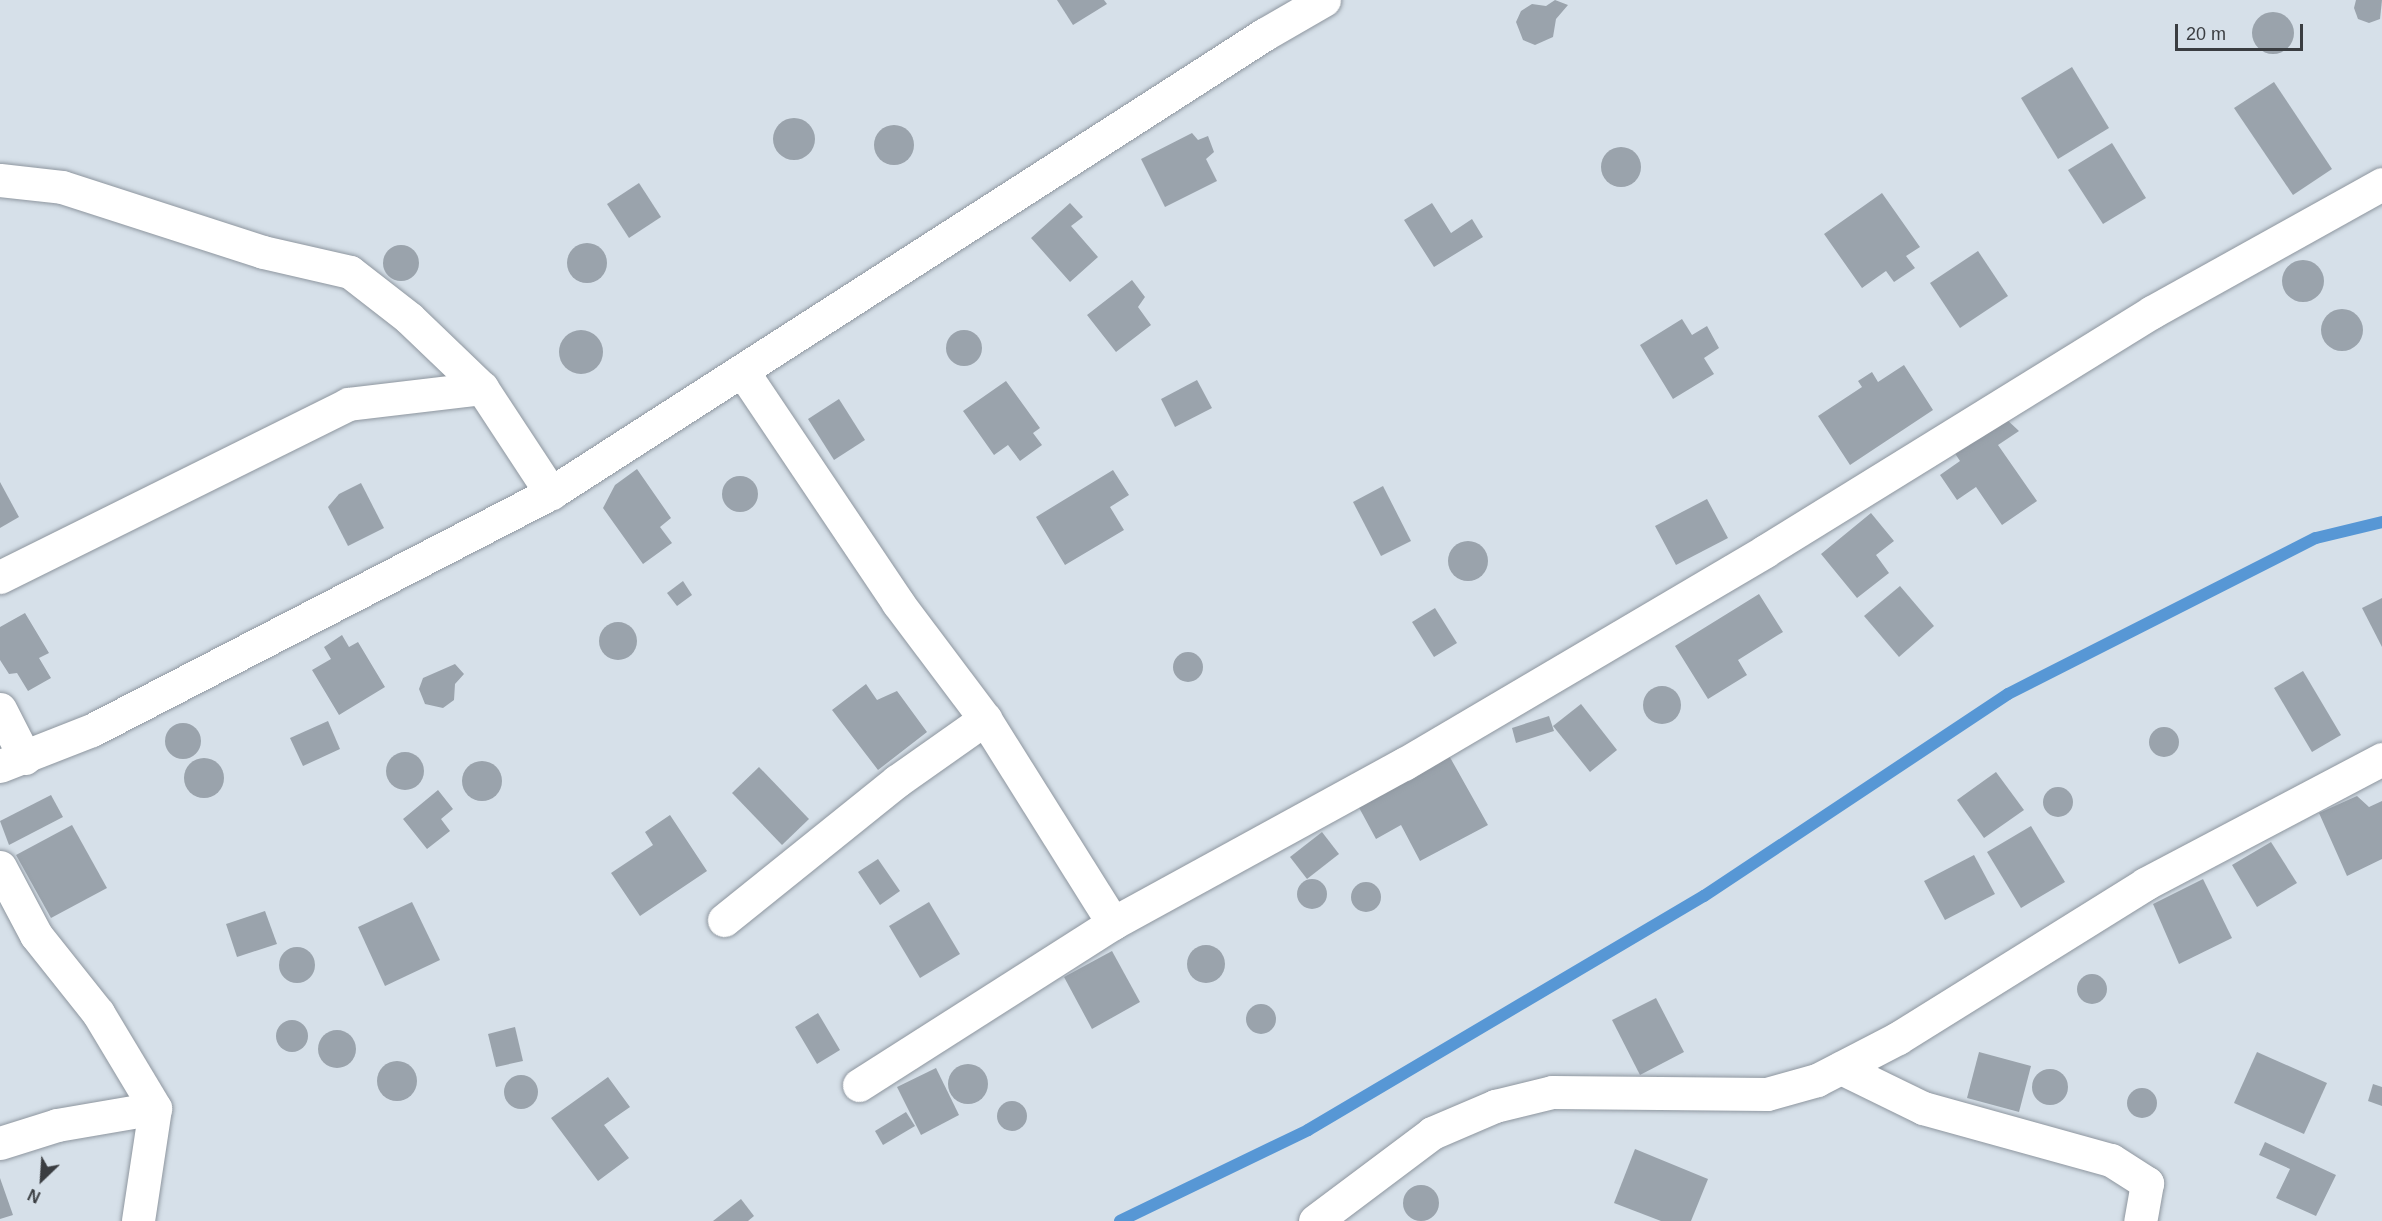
<!DOCTYPE html>
<style>
body{margin:0}
#map{position:relative;width:2382px;height:1221px;overflow:hidden;background:#d6e0e9;font-family:Arial,sans-serif}
div>[style]{position:absolute}
[style*='--x']{left:calc(var(--x)*1px);top:calc(var(--y)*1px);width:calc(var(--w)*1px);rotate:calc(var(--a)*1deg)}
.stream>*{height:12px;margin:-6px;padding:0 6px;transform-origin:6px;border-radius:6px;background:#5797d5}
.building>*{inset:0;background:#9aa3ac}
.round{border-radius:50%}
.roads{filter:drop-shadow(0 0 2px #8e969f) drop-shadow(0 0 2px #8e969f)}
.minor>*{height:33px;margin:-16.5px;padding:0 16.5px;transform-origin:16.5px;border-radius:16.5px;background:#fff}
span{translate:-50% -50%;white-space:nowrap;text-align:center;line-height:1.15;-webkit-text-stroke:4.5px #d6e0e9;paint-order:stroke}
.north{position:absolute;left:12px;top:1149px;width:60px;height:60px;-webkit-text-stroke:4px #d6e0e9;paint-order:stroke;rotate:205deg;font-size:16px;font-weight:700;line-height:24px;text-align:center;color:#3a3d41}
.north::after{content:'';display:block;margin:auto;width:21px;height:27px;background:#3a3d41;clip-path:polygon(50% 0,100% 100%,50% 72%,0 100%)}
.scale{position:absolute;left:2175px;top:24px;width:128px;height:27px;box-sizing:border-box;border:3px solid #3a3d41;border-top:0;padding-left:8px;font-size:18px;line-height:21px;white-space:nowrap;color:#3a3d41;-webkit-text-stroke:4px #d6e0e9;paint-order:stroke}
</style>
<div id="map">
<div class="stream">
<i style="--x:1120;--y:1221;--w:209;--a:-25.8"></i>
<i style="--x:1308;--y:1130;--w:460;--a:-30.6"></i>
<i style="--x:1704;--y:896;--w:365;--a:-33.6"></i>
<i style="--x:2008;--y:694;--w:345;--a:-26.9"></i>
<i style="--x:2316;--y:538;--w:68;--a:-13.6"></i>
</div>
<div class="building">
<i style="clip-path:polygon(1057px 0,1104px 0,1107px 4px,1073px 25px)"></i>
<i style="clip-path:polygon(1555px 0,1568px 5px,1556px 19px,1553px 37px,1535px 45px,1523px 40px,1516px 22px,1521px 11px,1532px 4px,1546px 6px)"></i>
<i style="clip-path:polygon(2356px 0,2382px 0,2380px 19px,2369px 23px,2358px 19px,2354px 8px)"></i>
<i class="round" style="left:2252px;top:12px;width:42px;height:42px"></i>
<i style="clip-path:polygon(2072px 67px,2109px 128px,2058px 159px,2021px 98px)"></i>
<i style="clip-path:polygon(2274px 82px,2332px 169px,2293px 195px,2234px 108px)"></i>
<i class="round" style="left:773px;top:118px;width:42px;height:42px"></i>
<i class="round" style="left:874px;top:125px;width:40px;height:40px"></i>
<i style="clip-path:polygon(1192px 133px,1198px 140px,1208px 136px,1214px 152px,1206px 159px,1217px 181px,1165px 207px,1141px 159px)"></i>
<i style="clip-path:polygon(2112px 143px,2146px 198px,2103px 224px,2068px 170px)"></i>
<i class="round" style="left:1601px;top:147px;width:40px;height:40px"></i>
<i style="clip-path:polygon(639px 183px,661px 217px,629px 238px,607px 204px)"></i>
<i style="clip-path:polygon(1882px 193px,1920px 247px,1906px 256px,1915px 268px,1894px 282px,1886px 271px,1862px 288px,1824px 234px)"></i>
<i style="clip-path:polygon(1070px 203px,1083px 217px,1071px 226px,1098px 257px,1070px 282px,1031px 238px)"></i>
<i style="clip-path:polygon(1432px 203px,1451px 233px,1472px 219px,1483px 237px,1434px 267px,1404px 220px)"></i>
<i class="round" style="left:567px;top:243px;width:40px;height:40px"></i>
<i class="round" style="left:383px;top:245px;width:36px;height:36px"></i>
<i style="clip-path:polygon(1978px 251px,2008px 296px,1960px 328px,1930px 283px)"></i>
<i class="round" style="left:2282px;top:260px;width:42px;height:42px"></i>
<i style="clip-path:polygon(1132px 280px,1145px 297px,1138px 307px,1151px 325px,1116px 352px,1087px 315px)"></i>
<i class="round" style="left:2321px;top:309px;width:42px;height:42px"></i>
<i style="clip-path:polygon(1682px 319px,1692px 335px,1707px 326px,1719px 348px,1704px 358px,1714px 374px,1673px 399px,1640px 345px)"></i>
<i class="round" style="left:559px;top:330px;width:44px;height:44px"></i>
<i class="round" style="left:946px;top:330px;width:36px;height:36px"></i>
<i style="clip-path:polygon(1904px 365px,1933px 410px,1850px 465px,1818px 416px,1862px 387px,1858px 381px,1872px 372px,1878px 382px)"></i>
<i style="clip-path:polygon(1197px 380px,1212px 408px,1175px 427px,1161px 399px)"></i>
<i style="clip-path:polygon(1006px 381px,1040px 428px,1033px 433px,1042px 445px,1020px 461px,1008px 445px,994px 455px,963px 411px)"></i>
<i style="clip-path:polygon(839px 399px,865px 440px,834px 460px,808px 419px)"></i>
<i style="clip-path:polygon(2004px 417px,2019px 431px,1998px 445px,2037px 501px,2002px 525px,1976px 487px,1957px 500px,1940px 475px,1960px 461px,1954px 452px)"></i>
<i style="clip-path:polygon(637px 469px,671px 518px,660px 527px,672px 543px,643px 564px,603px 508px,615px 485px)"></i>
<i style="clip-path:polygon(1113px 470px,1129px 495px,1110px 507px,1124px 530px,1065px 565px,1036px 517px)"></i>
<i class="round" style="left:722px;top:476px;width:36px;height:36px"></i>
<i style="clip-path:polygon(0 482px,19px 517px,0 528px)"></i>
<i style="clip-path:polygon(361px 483px,384px 528px,348px 546px,328px 507px,339px 494px)"></i>
<i style="clip-path:polygon(1383px 486px,1411px 541px,1381px 556px,1353px 502px)"></i>
<i style="clip-path:polygon(1707px 499px,1728px 538px,1676px 565px,1655px 526px)"></i>
<i style="clip-path:polygon(1871px 513px,1894px 541px,1876px 555px,1889px 573px,1857px 598px,1821px 554px)"></i>
<i class="round" style="left:1448px;top:541px;width:40px;height:40px"></i>
<i style="clip-path:polygon(683px 581px,692px 595px,677px 606px,667px 593px)"></i>
<i style="clip-path:polygon(1900px 586px,1934px 626px,1899px 657px,1864px 616px)"></i>
<i style="clip-path:polygon(1759px 594px,1783px 632px,1738px 660px,1747px 675px,1708px 699px,1675px 646px)"></i>
<i style="clip-path:polygon(2382px 598px,2382px 647px,2362px 608px)"></i>
<i style="clip-path:polygon(1435px 608px,1457px 643px,1434px 657px,1412px 622px)"></i>
<i style="clip-path:polygon(25px 613px,49px 653px,39px 658px,51px 678px,28px 691px,17px 673px,9px 674px,0 660px,0 627px)"></i>
<i class="round" style="left:599px;top:622px;width:38px;height:38px"></i>
<i style="clip-path:polygon(342px 635px,349px 647px,358px 642px,385px 687px,339px 715px,312px 670px,331px 659px,324px 647px)"></i>
<i class="round" style="left:1173px;top:652px;width:30px;height:30px"></i>
<i style="clip-path:polygon(455px 664px,464px 674px,455px 684px,454px 700px,443px 708px,425px 704px,419px 689px,423px 678px)"></i>
<i style="clip-path:polygon(2303px 671px,2341px 735px,2312px 752px,2274px 688px)"></i>
<i style="clip-path:polygon(866px 684px,877px 700px,897px 691px,927px 732px,878px 770px,832px 710px)"></i>
<i class="round" style="left:1643px;top:686px;width:38px;height:38px"></i>
<i style="clip-path:polygon(1581px 704px,1617px 750px,1590px 772px,1553px 726px)"></i>
<i style="clip-path:polygon(1549px 716px,1554px 731px,1516px 743px,1512px 728px)"></i>
<i style="clip-path:polygon(328px 721px,340px 749px,303px 766px,290px 738px)"></i>
<i class="round" style="left:165px;top:723px;width:36px;height:36px"></i>
<i class="round" style="left:2149px;top:727px;width:30px;height:30px"></i>
<i style="clip-path:polygon(1447px 752px,1488px 825px,1420px 861px,1401px 825px,1376px 839px,1356px 802px)"></i>
<i class="round" style="left:386px;top:752px;width:38px;height:38px"></i>
<i class="round" style="left:184px;top:758px;width:40px;height:40px"></i>
<i class="round" style="left:462px;top:761px;width:40px;height:40px"></i>
<i style="clip-path:polygon(759px 767px,809px 819px,782px 845px,732px 793px)"></i>
<i style="clip-path:polygon(1996px 772px,2024px 810px,1984px 838px,1957px 800px)"></i>
<i class="round" style="left:2043px;top:787px;width:30px;height:30px"></i>
<i style="clip-path:polygon(438px 790px,453px 809px,441px 819px,450px 831px,427px 849px,403px 819px)"></i>
<i style="clip-path:polygon(51px 795px,63px 817px,9px 845px,0 821px)"></i>
<i style="clip-path:polygon(2357px 796px,2369px 807px,2382px 801px,2382px 859px,2347px 876px,2319px 813px)"></i>
<i style="clip-path:polygon(670px 815px,707px 871px,640px 916px,611px 873px,653px 845px,645px 832px)"></i>
<i style="clip-path:polygon(72px 825px,107px 888px,51px 918px,16px 855px)"></i>
<i style="clip-path:polygon(2031px 826px,2065px 882px,2021px 908px,1987px 852px)"></i>
<i style="clip-path:polygon(1322px 832px,1339px 854px,1307px 879px,1290px 857px)"></i>
<i style="clip-path:polygon(2271px 842px,2297px 883px,2257px 907px,2232px 865px)"></i>
<i style="clip-path:polygon(1974px 855px,1995px 894px,1945px 920px,1924px 881px)"></i>
<i style="clip-path:polygon(878px 859px,900px 891px,880px 905px,858px 872px)"></i>
<i class="round" style="left:1297px;top:879px;width:30px;height:30px"></i>
<i style="clip-path:polygon(2203px 879px,2232px 938px,2179px 964px,2153px 904px)"></i>
<i class="round" style="left:1351px;top:882px;width:30px;height:30px"></i>
<i style="clip-path:polygon(412px 902px,440px 960px,385px 986px,358px 927px)"></i>
<i style="clip-path:polygon(929px 902px,960px 954px,920px 978px,889px 926px)"></i>
<i style="clip-path:polygon(265px 911px,277px 944px,237px 957px,226px 924px)"></i>
<i class="round" style="left:1187px;top:945px;width:38px;height:38px"></i>
<i class="round" style="left:279px;top:947px;width:36px;height:36px"></i>
<i style="clip-path:polygon(1112px 951px,1140px 1002px,1092px 1029px,1064px 977px)"></i>
<i class="round" style="left:2077px;top:974px;width:30px;height:30px"></i>
<i style="clip-path:polygon(1656px 998px,1684px 1052px,1640px 1075px,1612px 1020px)"></i>
<i class="round" style="left:1246px;top:1004px;width:30px;height:30px"></i>
<i style="clip-path:polygon(818px 1013px,840px 1050px,817px 1064px,795px 1027px)"></i>
<i class="round" style="left:276px;top:1020px;width:32px;height:32px"></i>
<i style="clip-path:polygon(515px 1027px,523px 1061px,496px 1067px,488px 1034px)"></i>
<i class="round" style="left:318px;top:1030px;width:38px;height:38px"></i>
<i style="clip-path:polygon(1979px 1052px,2031px 1066px,2019px 1112px,1967px 1098px)"></i>
<i style="clip-path:polygon(2257px 1052px,2327px 1083px,2304px 1134px,2234px 1103px)"></i>
<i class="round" style="left:377px;top:1061px;width:40px;height:40px"></i>
<i class="round" style="left:948px;top:1064px;width:40px;height:40px"></i>
<i style="clip-path:polygon(936px 1068px,959px 1115px,921px 1135px,897px 1087px)"></i>
<i class="round" style="left:2032px;top:1069px;width:36px;height:36px"></i>
<i class="round" style="left:504px;top:1075px;width:34px;height:34px"></i>
<i style="clip-path:polygon(608px 1077px,630px 1107px,604px 1125px,629px 1158px,598px 1181px,551px 1118px)"></i>
<i style="clip-path:polygon(2373px 1084px,2382px 1087px,2382px 1106px,2368px 1101px)"></i>
<i class="round" style="left:2127px;top:1088px;width:30px;height:30px"></i>
<i class="round" style="left:997px;top:1101px;width:30px;height:30px"></i>
<i style="clip-path:polygon(906px 1112px,915px 1126px,883px 1145px,875px 1131px)"></i>
<i style="clip-path:polygon(2265px 1142px,2336px 1175px,2316px 1216px,2276px 1198px,2290px 1169px,2259px 1155px)"></i>
<i style="clip-path:polygon(1635px 1149px,1708px 1179px,1691px 1221px,1661px 1221px,1614px 1203px)"></i>
<i style="clip-path:polygon(0 1178px,13px 1215px,0 1219px)"></i>
<i class="round" style="left:1403px;top:1185px;width:36px;height:36px"></i>
<i style="clip-path:polygon(741px 1199px,754px 1216px,748px 1221px,713px 1221px)"></i>
</div>
<div class="roads">
<div class="minor">
<i style="--x:0;--y:180;--w:62;--a:6.4"></i>
<i style="--x:62;--y:187;--w:211;--a:17.9"></i>
<i style="--x:263;--y:252;--w:89;--a:12.9"></i>
<i style="--x:350;--y:272;--w:75;--a:37.9"></i>
<i style="--x:409;--y:318;--w:101;--a:43.8"></i>
<i style="--x:743;--y:372;--w:278;--a:56.1"></i>
<i style="--x:898;--y:603;--w:145;--a:53.1"></i>
<i style="--x:985;--y:719;--w:241;--a:57.9"></i>
<i style="--x:0;--y:577;--w:389;--a:-26.4"></i>
<i style="--x:348;--y:404;--w:135;--a:-6.8"></i>
<i style="--x:482;--y:388;--w:126;--a:56.7"></i>
<i style="--x:0;--y:709;--w:55;--a:63"></i>
<i style="--x:0;--y:766;--w:99;--a:-21.4"></i>
<i style="--x:92;--y:730;--w:517;--a:-27.31"></i>
<i style="--x:551;--y:493;--w:849;--a:-32.74"></i>
<i style="--x:1265;--y:34;--w:68;--a:-30"></i>
<i style="--x:0;--y:867;--w:77;--a:62.1"></i>
<i style="--x:36;--y:935;--w:100;--a:51.5"></i>
<i style="--x:98;--y:1013;--w:111;--a:59"></i>
<i style="--x:724;--y:920;--w:222;--a:-38.8"></i>
<i style="--x:897;--y:781;--w:108;--a:-35.2"></i>
<i style="--x:1841;--y:1068;--w:91;--a:26"></i>
<i style="--x:1923;--y:1108;--w:195;--a:15.5"></i>
<i style="--x:2111;--y:1160;--w:43;--a:32.6"></i>
<i style="--x:2147;--y:1183;--w:39;--a:100"></i>
<i style="--x:859;--y:1085;--w:301;--a:-32.5"></i>
<i style="--x:1113;--y:923;--w:332;--a:-28.7"></i>
<i style="--x:1404;--y:764;--w:419;--a:-30.5"></i>
<i style="--x:1765;--y:551;--w:455;--a:-31.7"></i>
<i style="--x:2152;--y:312;--w:263;--a:-29.1"></i>
<i style="--x:0;--y:1143;--w:60;--a:-17.5"></i>
<i style="--x:57;--y:1125;--w:99;--a:-9.8"></i>
<i style="--x:155;--y:1108;--w:114;--a:98.6"></i>
<i style="--x:1315;--y:1221;--w:146;--a:-36.9"></i>
<i style="--x:1432;--y:1133;--w:69;--a:-23.2"></i>
<i style="--x:1495;--y:1106;--w:59;--a:-13.8"></i>
<i style="--x:1552;--y:1092;--w:215;--a:0.5"></i>
<i style="--x:1767;--y:1094;--w:52;--a:-15.6"></i>
<i style="--x:1817;--y:1080;--w:91;--a:-27.4"></i>
<i style="--x:1898;--y:1038;--w:291;--a:-31.9"></i>
<i style="--x:2145;--y:884;--w:268;--a:-27.8"></i>
</div>
</div>
<div class="north">N</div>
<div class="scale">20 m</div>
</div>
